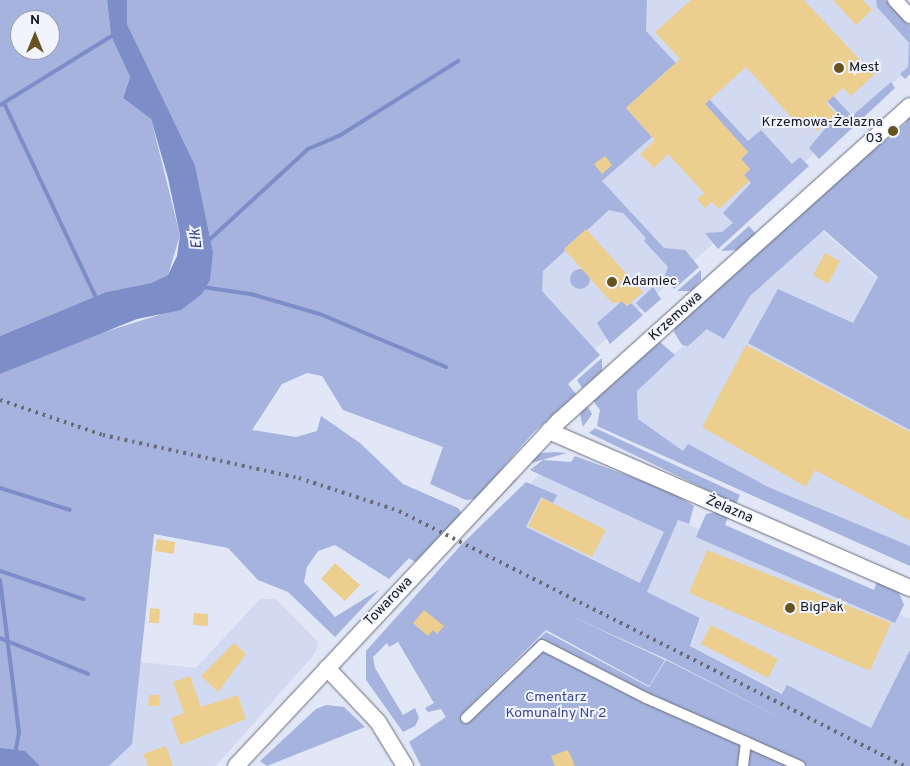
<!DOCTYPE html>
<meta charset="utf-8">
<style>
body{margin:0}
#map{position:relative;width:910px;height:766px;overflow:hidden;background:#e1e7f7;font-family:Overpass,sans-serif}
div>[style]{position:absolute}
[style*='--x']{left:calc(var(--x)*1px);top:calc(var(--y)*1px);width:calc(var(--w)*1px);rotate:calc(var(--a)*1deg)}
.built>*{inset:0;background:#d2daf1}
.green>*{inset:0;background:#a5b3de}
.round{border-radius:50%}
.water>*{inset:0;background:#7c8dc7}
.stream>*{height:4px;margin:-2px;padding:0 2px;transform-origin:2px;border-radius:2px;background:#7c8dc7}
.building>*{inset:0;background:#eccf8e}
.roads{filter:drop-shadow(0 0 1px #676c7a) drop-shadow(0 0 1px #676c7a)}
.pedestrian>*{height:10px;margin:-5px;padding:0 5px;transform-origin:5px;border-radius:5px;background:#fff}
.minor>*{height:14px;margin:-7px;padding:0 7px;transform-origin:7px;border-radius:7px;background:#fff}
.tertiary>*{height:16px;margin:-8px;padding:0 8px;transform-origin:8px;border-radius:8px;background:#fff}
.rail>*{height:4px;margin-top:-2px;transform-origin:0;background:repeating-linear-gradient(90deg,#676a74 0 2.5px,transparent 0 7.5px)}
.dots>*{width:14px;height:14px;translate:-50% -50%;box-sizing:border-box;border:2px solid #f1f4fe;border-radius:50%}
span{translate:-50% -50%;white-space:nowrap;text-align:center;line-height:1.15;-webkit-text-stroke:4px #f1f4fe;paint-order:stroke}
.poi-label{font-size:14px;color:#15161c}
.left{translate:0 -50%;text-align:left}
.right{translate:-100% -50%;text-align:right}
.street-label{font-size:14px;color:#15161c}
.park-label{font-size:14px;color:#3a4b92}
.water-label{font-size:15px;color:#2f3d84;font-style:italic}
.north{position:absolute;left:10px;top:10px;width:50px;height:50px;box-sizing:border-box;background:#f1f4fe;border:1px solid #999ba4;border-radius:50%;rotate:0deg;font-size:14px;font-weight:700;line-height:20px;text-align:center;color:#15161c}
.north::after{content:'';display:block;margin:auto;width:18px;height:22px;background:#675221;clip-path:polygon(50% 0,100% 100%,50% 72%,0 100%)}
</style>
<div id="map">
<div class="built">
<i style="clip-path:polygon(647px 0,876px 0,910px 37px,909px 69px,549px 390px,486px 338px,545px 121px,646px 31px)"></i>
<i style="clip-path:polygon(818px 227px,910px 307px,910px 555px,693px 460px,637px 420px,635px 389px)"></i>
<i style="clip-path:polygon(542px 472px,678px 520px,910px 619px,910px 681px,879px 742px,691px 646px,701px 618px,495px 520px)"></i>
<i style="clip-path:polygon(260px 599px,276px 599px,318px 642px,316px 652px,224px 757px,215px 766px,107px 766px,141px 662px,196px 668px)"></i>
</div>
<div class="green">
<i style="clip-path:polygon(evenodd,0 0,107px 0,111px 36px,130px 77px,123px 98px,151px 119px,180px 235px,168px 275px,151px 283px,106px 292px,0 336px,0 0,20px 20px,50px 20px,50px 50px,20px 50px,20px 20px)"></i>
<i style="clip-path:polygon(127px 0,647px 0,646px 31px,748px 141px,761px 130px,792px 164px,800px 157px,809px 166px,718px 249px,705px 233px,722px 232px,733px 223px,723px 213px,751px 183px,744px 175px,750px 169px,741px 159px,748px 152px,671px 67px,626px 108px,652px 137px,602px 181px,664px 248px,685px 250px,699px 267px,674px 289px,664px 277px,668px 267px,644px 241px,646px 238px,623px 213px,609px 210px,543px 271px,542px 291px,600px 355px,568px 384px,576px 394px,532px 434px,476px 499px,466px 500px,430px 484px,443px 447px,343px 410px,322px 376px,307px 373px,282px 384px,252px 430px,296px 437px,317px 431px,321px 416px,360px 443px,403px 484px,458px 508px,463px 515px,418px 564px,409px 558px,389px 579px,335px 545px,318px 551px,307px 567px,304px 582px,335px 617px,380px 589px,335px 637px,288px 592px,258px 580px,228px 548px,154px 534px,132px 744px,109px 766px,40px 766px,0 748px,0 374px,82px 339px,159px 315px,213px 252px,195px 165px,127px 24px)"></i>
<i style="clip-path:polygon(735px 0,745px 0,852px 116px,891px 82px,895px 88px,819px 159px,809px 148px,838px 113px)"></i>
<i style="clip-path:polygon(876px 0,886px 0,910px 26px,910px 74px,905px 79px,900px 74px,908px 67px,909px 43px,877px 7px)"></i>
<i style="clip-path:polygon(910px 114px,910px 430px,748px 343px,778px 289px,853px 323px,878px 277px,824px 230px,750px 296px,724px 339px,707px 329px,688px 346px,682px 345px,674px 332px,676px 324px,881px 140px,884px 142px,906px 123px)"></i>
<i style="clip-path:polygon(749px 226px,756px 234px,737px 250px,721px 251px)"></i>
<i class="round" style="left:570px;top:269px;width:20px;height:20px"></i>
<i style="clip-path:polygon(701px 270px,701px 280px,691px 291px,677px 291px)"></i>
<i style="clip-path:polygon(653px 287px,661px 299px,645px 313px,636px 303px)"></i>
<i style="clip-path:polygon(622px 301px,627px 306px,631px 303px,643px 315px,610px 344px,597px 323px)"></i>
<i style="clip-path:polygon(660px 342px,675px 355px,637px 391px,638px 419px,683px 451px,688px 444px,768px 487px,910px 546px,910px 566px,597px 426px,600px 410px,592px 399px)"></i>
<i style="clip-path:polygon(602px 358px,602px 371px,582px 388px,577px 380px)"></i>
<i style="clip-path:polygon(586px 404px,592px 414px,583px 427px,580px 414px)"></i>
<i style="clip-path:polygon(595px 428px,740px 495px,736px 504px,589px 433px)"></i>
<i style="clip-path:polygon(542px 453px,555px 452px,567px 453px,524px 465px)"></i>
<i style="clip-path:polygon(evenodd,575px 456px,670px 491px,694px 506px,689px 524px,678px 520px,647px 592px,700px 618px,690px 646px,782px 694px,787px 685px,871px 728px,910px 650px,910px 766px,421px 766px,409px 742px,446px 717px,441px 709px,428px 712px,425px 708px,434px 703px,398px 642px,389px 647px,387px 643px,373px 657px,375px 668px,403px 715px,415px 708px,419px 718px,415px 726px,403px 732px,366px 680px,366px 651px,462px 544px,526px 482px,557px 495px,553px 503px,541px 497px,526px 527px,640px 583px,664px 532px,530px 470px,543px 460px,571px 462px,575px 456px,571px 616px,666px 659px,790px 723px,666px 660px,649px 687px,546px 632px,459px 717px,546px 630px,649px 686px,665px 660px,571px 616px)"></i>
<i style="clip-path:polygon(515px 477px,518px 478px,466px 532px)"></i>
<i style="clip-path:polygon(717px 512px,728px 517px,725px 525px,874px 590px,877px 582px,898px 590px,904px 605px,895px 623px,696px 537px,706px 514px)"></i>
<i style="clip-path:polygon(326px 705px,344px 707px,365px 727px,267px 766px,260px 761px,316px 709px)"></i>
</div>
<div class="water">
<i style="clip-path:polygon(107px 0,127px 0,127px 24px,195px 165px,213px 252px,210px 280px,202px 294px,181px 310px,137px 319px,0 374px,0 336px,106px 292px,151px 283px,168px 275px,177px 256px,180px 235px,168px 178px,151px 119px,123px 98px,130px 77px,111px 36px)"></i>
<i style="clip-path:polygon(0 748px,25px 751px,40px 766px,0 766px)"></i>
</div>
<div class="stream">
<i style="--x:4;--y:103;--w:218;--a:64.7"></i>
<i style="--x:0;--y:105;--w:135;--a:-31.7"></i>
<i style="--x:208;--y:241;--w:136;--a:-42.6"></i>
<i style="--x:308;--y:149;--w:34;--a:-23"></i>
<i style="--x:339;--y:136;--w:141;--a:-32.2"></i>
<i style="--x:202;--y:287;--w:49;--a:8.1"></i>
<i style="--x:251;--y:294;--w:72;--a:16.2"></i>
<i style="--x:320;--y:314;--w:137;--a:22.8"></i>
<i style="--x:0;--y:488;--w:73;--a:17.4"></i>
<i style="--x:0;--y:571;--w:88;--a:18.6"></i>
<i style="--x:0;--y:580;--w:153;--a:82.9"></i>
<i style="--x:19;--y:732;--w:22;--a:100"></i>
<i style="--x:0;--y:638;--w:95;--a:22.2"></i>
</div>
<div class="building">
<i style="clip-path:polygon(691px 0,804px 0,874px 75px,851px 96px,843px 88px,826px 103px,836px 114px,817px 131px,806px 118px,798px 125px,746px 67px,705px 104px,748px 152px,741px 159px,750px 169px,744px 175px,749px 181px,719px 209px,712px 202px,705px 208px,697px 199px,704px 193px,668px 154px,654px 168px,640px 154px,655px 140px,626px 108px,680px 59px,655px 32px)"></i>
<i style="clip-path:polygon(833px 0,863px 0,872px 10px,856px 25px)"></i>
<i style="clip-path:polygon(605px 156px,612px 165px,602px 174px,594px 164px)"></i>
<i style="clip-path:polygon(586px 229px,643px 292px,627px 306px,623px 302px,612px 303px,564px 249px)"></i>
<i style="clip-path:polygon(825px 253px,840px 261px,828px 284px,813px 275px)"></i>
<i style="clip-path:polygon(746px 345px,910px 432px,910px 521px,815px 470px,806px 487px,702px 427px)"></i>
<i style="clip-path:polygon(542px 498px,606px 530px,592px 557px,528px 526px)"></i>
<i style="clip-path:polygon(157px 539px,175px 542px,174px 554px,155px 551px)"></i>
<i style="clip-path:polygon(707px 550px,891px 623px,870px 671px,689px 593px)"></i>
<i style="clip-path:polygon(335px 563px,360px 585px,345px 601px,321px 579px)"></i>
<i style="clip-path:polygon(150px 608px,160px 609px,159px 623px,149px 623px)"></i>
<i style="clip-path:polygon(424px 610px,444px 626px,437px 634px,433px 630px,428px 636px,413px 623px)"></i>
<i style="clip-path:polygon(194px 613px,208px 614px,208px 626px,193px 625px)"></i>
<i style="clip-path:polygon(711px 625px,778px 659px,768px 678px,701px 644px)"></i>
<i style="clip-path:polygon(234px 643px,246px 654px,218px 692px,201px 676px)"></i>
<i style="clip-path:polygon(190px 676px,201px 707px,238px 695px,246px 719px,180px 745px,171px 718px,184px 713px,173px 682px)"></i>
<i style="clip-path:polygon(149px 695px,160px 695px,159px 706px,148px 706px)"></i>
<i style="clip-path:polygon(166px 746px,173px 766px,148px 766px,143px 754px)"></i>
<i style="clip-path:polygon(568px 750px,575px 766px,555px 766px,551px 756px)"></i>
</div>
<div class="roads">
<div class="pedestrian">
<i style="--x:466;--y:718;--w:105;--a:-43.8"></i>
<i style="--x:542;--y:645;--w:117;--a:27"></i>
<i style="--x:646;--y:698;--w:109;--a:23.7"></i>
<i style="--x:743;--y:766;--w:24;--a:-83"></i>
<i style="--x:746;--y:742;--w:59;--a:24"></i>
</div>
<div class="minor">
<i style="--x:895;--y:0;--w:22;--a:47"></i>
</div>
<div class="tertiary">
<i style="--x:549;--y:431;--w:394;--a:23.5"></i>
<i style="--x:327;--y:668;--w:74;--a:46.6"></i>
<i style="--x:378;--y:722;--w:52;--a:58.5"></i>
<i style="--x:236;--y:766;--w:474;--a:-46.9"></i>
<i style="--x:560;--y:420;--w:470;--a:-41.9"></i>
</div>
</div>
<div class="rail">
<i style="--x:0;--y:400;--w:109;--a:18.8"></i>
<i style="--x:103;--y:435;--w:201;--a:12.4"></i>
<i style="--x:299;--y:478;--w:105;--a:18.3"></i>
<i style="--x:399;--y:511;--w:566;--a:26.79"></i>
</div>
<div class="dots">
<i style="left:839px;top:68px;background:#675221"></i>
<i style="left:893px;top:131px;background:#675221"></i>
<i style="left:612px;top:282px;background:#675221"></i>
<i style="left:790px;top:608px;background:#675221"></i>
</div>
<div class="poi-label">
<span class="left" style="left:849px;top:68px">Mest</span>
<span class="right" style="left:883px;top:131px">Krzemowa-Żelazna<br>03</span>
<span class="left" style="left:622px;top:282px">Adamiec</span>
<span class="left" style="left:800px;top:608px">BigPak</span>
</div>
<div class="street-label">
<span style="left:676px;top:317px;rotate:-42deg">Krzemowa</span>
<span style="left:729px;top:510px;rotate:23deg">Żelazna</span>
<span style="left:389px;top:602px;rotate:-46deg">Towarowa</span>
</div>
<div class="park-label">
<span style="left:556px;top:706px">Cmentarz<br>Komunalny Nr 2</span>
</div>
<div class="water-label">
<span style="left:197px;top:239px;rotate:-96deg">Ełk</span>
</div>
<div class="north">N</div>
</div>
